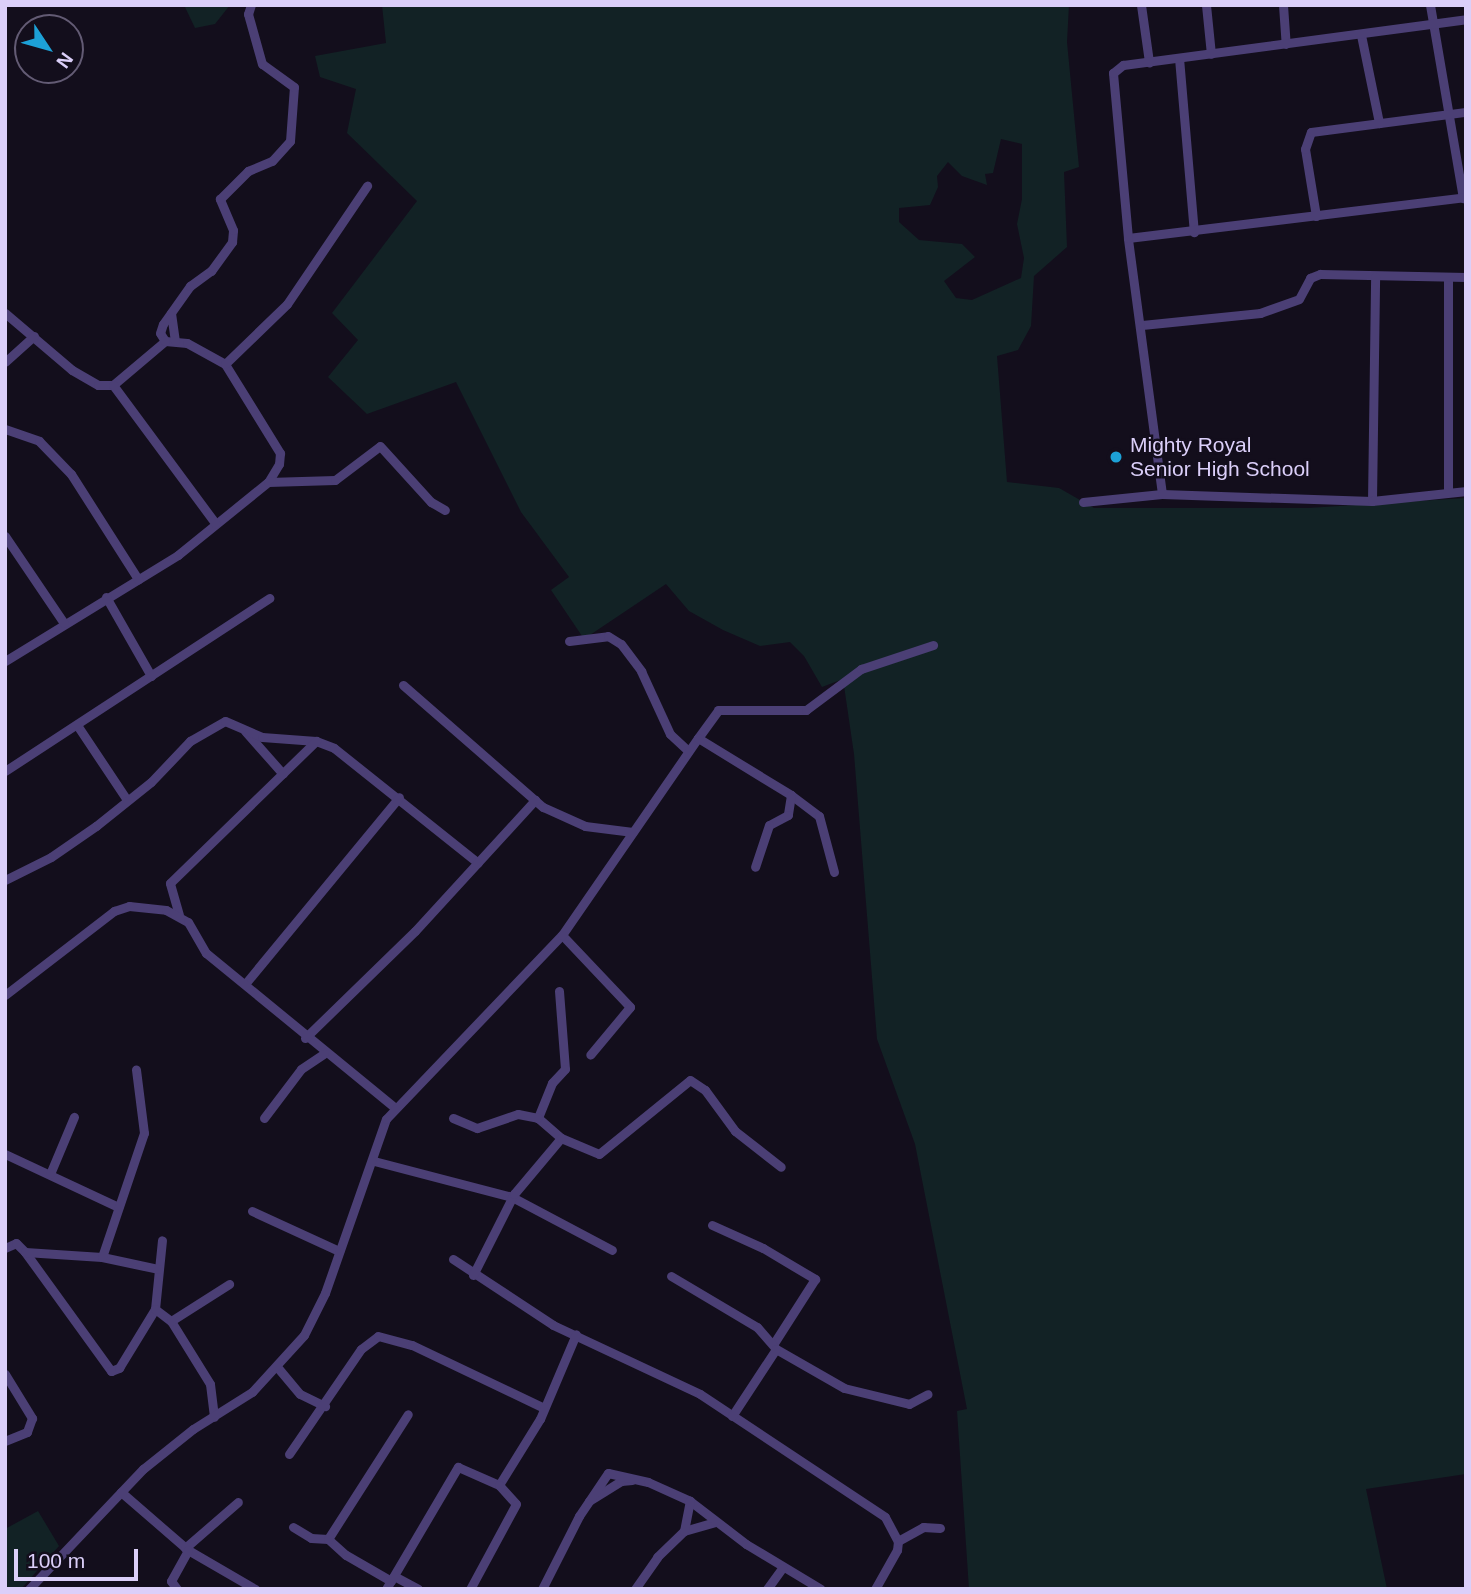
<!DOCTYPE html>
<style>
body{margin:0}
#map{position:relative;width:1471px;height:1594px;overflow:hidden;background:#130e1c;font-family:Helvetica,sans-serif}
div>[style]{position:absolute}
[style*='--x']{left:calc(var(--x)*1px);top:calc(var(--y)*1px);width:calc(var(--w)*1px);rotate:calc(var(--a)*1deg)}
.green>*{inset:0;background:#122225}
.street>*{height:9px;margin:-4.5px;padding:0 4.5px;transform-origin:4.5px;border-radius:4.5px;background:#4b3f75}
.dots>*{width:19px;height:19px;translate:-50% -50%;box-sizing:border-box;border:4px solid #130e1c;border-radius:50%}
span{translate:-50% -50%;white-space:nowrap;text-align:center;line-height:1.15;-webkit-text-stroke:5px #130e1c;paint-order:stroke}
.poi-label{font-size:21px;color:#dbcff9}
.left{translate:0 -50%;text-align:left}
.frame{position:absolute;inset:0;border:7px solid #dbcff9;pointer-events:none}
.north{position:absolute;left:14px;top:14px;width:70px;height:70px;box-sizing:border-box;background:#130e1c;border:2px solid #635b74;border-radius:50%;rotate:126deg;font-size:19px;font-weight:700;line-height:28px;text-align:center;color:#dbcff9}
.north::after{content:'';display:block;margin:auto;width:24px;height:32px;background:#1da1d7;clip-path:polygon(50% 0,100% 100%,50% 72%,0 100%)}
.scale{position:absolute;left:14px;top:1549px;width:124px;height:32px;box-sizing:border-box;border:4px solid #dbcff9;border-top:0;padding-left:9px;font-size:21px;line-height:24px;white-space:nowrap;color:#dbcff9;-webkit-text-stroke:5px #130e1c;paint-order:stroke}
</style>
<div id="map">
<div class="green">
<i style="clip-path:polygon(184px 5px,230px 5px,215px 24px,195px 28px)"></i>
<i style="clip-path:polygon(evenodd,382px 5px,1069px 5px,1067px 42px,1079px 167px,1064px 172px,1067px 247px,1034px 276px,1031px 326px,1018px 350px,997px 356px,1007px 482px,1059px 488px,1094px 508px,1308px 508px,1466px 498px,1466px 1474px,1366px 1489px,1387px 1589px,969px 1589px,957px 1411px,967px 1409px,915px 1144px,877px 1039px,854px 754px,843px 679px,822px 687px,804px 656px,790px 642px,760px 646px,723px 630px,689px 611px,666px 584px,584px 639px,551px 590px,569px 577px,521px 512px,456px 382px,367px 414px,328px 377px,358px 340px,332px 313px,417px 201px,347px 133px,356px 89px,320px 77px,315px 56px,386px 43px,382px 5px,1001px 139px,1022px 144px,1022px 199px,1017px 224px,1024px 258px,1021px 278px,972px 300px,956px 298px,944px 281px,975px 257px,962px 244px,919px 240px,899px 222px,899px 208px,930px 205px,938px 187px,937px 176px,948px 162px,962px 176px,987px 185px,985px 174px,993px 173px,1001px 139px)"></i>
<i style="clip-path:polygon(38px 1511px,59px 1546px,21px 1589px,5px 1589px,5px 1529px)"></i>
</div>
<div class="street">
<i style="--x:1141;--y:5;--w:58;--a:82"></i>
<i style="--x:1206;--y:5;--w:49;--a:84.2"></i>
<i style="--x:1283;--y:5;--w:39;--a:86"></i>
<i style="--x:1430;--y:5;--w:196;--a:80.3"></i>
<i style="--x:1361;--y:35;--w:90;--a:78.4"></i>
<i style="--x:1179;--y:58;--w:175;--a:85.1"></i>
<i style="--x:1316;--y:216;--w:68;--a:-99.3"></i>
<i style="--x:1305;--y:149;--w:18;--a:-71"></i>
<i style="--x:1311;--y:132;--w:156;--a:-7.4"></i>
<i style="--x:1128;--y:238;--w:340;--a:-6.9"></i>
<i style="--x:1448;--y:278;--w:214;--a:90"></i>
<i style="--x:5;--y:313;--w:88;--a:40.4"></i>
<i style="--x:72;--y:370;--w:30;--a:30"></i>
<i style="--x:98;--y:385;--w:15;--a:0"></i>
<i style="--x:113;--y:385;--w:68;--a:-40.2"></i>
<i style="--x:165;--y:341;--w:22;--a:5"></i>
<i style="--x:187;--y:343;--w:43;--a:28.9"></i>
<i style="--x:225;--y:364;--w:105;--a:58.3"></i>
<i style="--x:280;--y:453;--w:11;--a:95"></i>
<i style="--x:279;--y:464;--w:21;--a:121"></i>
<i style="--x:268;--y:482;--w:116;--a:141"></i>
<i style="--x:178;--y:555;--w:203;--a:148.5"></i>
<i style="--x:171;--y:313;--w:28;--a:82"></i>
<i style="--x:1142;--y:325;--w:119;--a:-5.8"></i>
<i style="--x:1260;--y:313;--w:41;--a:-19.7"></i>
<i style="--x:1299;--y:299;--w:24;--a:-62"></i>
<i style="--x:1310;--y:278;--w:11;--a:-22"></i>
<i style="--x:1320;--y:274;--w:146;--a:1.2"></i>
<i style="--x:165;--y:341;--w:9;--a:-122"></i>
<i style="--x:160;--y:333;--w:9;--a:-72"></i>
<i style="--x:163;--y:324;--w:47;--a:-54.6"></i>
<i style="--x:190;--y:286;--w:26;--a:-36"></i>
<i style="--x:211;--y:271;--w:36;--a:-54"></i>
<i style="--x:232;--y:242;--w:12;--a:-85"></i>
<i style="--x:233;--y:230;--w:34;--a:-113"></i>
<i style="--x:220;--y:199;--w:40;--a:-45"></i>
<i style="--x:248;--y:171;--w:26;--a:-23"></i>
<i style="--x:272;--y:161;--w:27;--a:-48"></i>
<i style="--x:290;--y:141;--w:54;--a:-85.8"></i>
<i style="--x:294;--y:87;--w:39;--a:-144"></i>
<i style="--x:262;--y:64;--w:52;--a:-105.6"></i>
<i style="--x:248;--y:14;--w:9;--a:-72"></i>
<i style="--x:5;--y:362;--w:39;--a:-42"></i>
<i style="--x:225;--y:364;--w:86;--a:-44.1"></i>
<i style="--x:287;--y:304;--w:143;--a:-55.9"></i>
<i style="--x:113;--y:385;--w:172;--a:53.5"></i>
<i style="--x:5;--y:429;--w:36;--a:19"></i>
<i style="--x:39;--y:441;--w:46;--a:45.9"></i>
<i style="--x:71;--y:474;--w:125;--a:57.5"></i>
<i style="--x:268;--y:482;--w:67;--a:-1.7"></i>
<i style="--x:335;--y:480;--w:56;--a:-37.1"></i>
<i style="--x:380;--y:446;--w:76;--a:47.7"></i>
<i style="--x:431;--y:502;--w:16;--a:30"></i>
<i style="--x:1162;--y:494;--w:258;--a:-97.6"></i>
<i style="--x:1128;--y:238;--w:166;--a:-95.2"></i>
<i style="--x:1113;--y:73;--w:13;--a:-39"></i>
<i style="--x:1123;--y:65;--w:346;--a:-7.6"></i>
<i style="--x:1372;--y:501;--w:224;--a:-89.2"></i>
<i style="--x:1083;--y:502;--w:79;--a:-5.8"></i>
<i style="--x:1162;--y:494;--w:210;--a:1.9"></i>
<i style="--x:1372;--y:501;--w:95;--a:-6.1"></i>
<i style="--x:5;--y:536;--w:105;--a:55.9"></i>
<i style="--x:106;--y:597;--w:91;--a:60.3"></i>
<i style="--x:569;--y:641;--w:39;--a:-7"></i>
<i style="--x:608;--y:636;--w:15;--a:32"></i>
<i style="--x:621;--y:644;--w:34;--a:53"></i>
<i style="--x:641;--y:671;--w:69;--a:65.3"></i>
<i style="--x:670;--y:734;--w:25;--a:43"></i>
<i style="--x:403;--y:685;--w:186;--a:41.1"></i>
<i style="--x:543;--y:807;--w:46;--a:24.3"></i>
<i style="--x:585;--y:826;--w:48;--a:7.1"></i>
<i style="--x:77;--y:725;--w:90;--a:56.3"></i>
<i style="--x:245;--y:731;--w:57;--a:48.5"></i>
<i style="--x:698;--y:738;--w:34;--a:-54"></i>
<i style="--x:718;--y:710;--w:88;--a:0"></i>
<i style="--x:806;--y:710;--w:69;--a:-36.7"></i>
<i style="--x:861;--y:669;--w:76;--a:-18.4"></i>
<i style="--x:5;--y:771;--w:316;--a:-33.2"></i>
<i style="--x:791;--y:795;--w:35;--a:37"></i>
<i style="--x:819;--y:816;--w:58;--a:75"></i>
<i style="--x:5;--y:880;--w:51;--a:-26.6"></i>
<i style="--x:51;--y:857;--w:55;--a:-34.6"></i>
<i style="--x:96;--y:826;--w:70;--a:-38.7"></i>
<i style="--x:151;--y:782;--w:57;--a:-46.4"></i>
<i style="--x:190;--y:741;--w:40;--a:-29.7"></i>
<i style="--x:225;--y:721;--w:40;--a:23.4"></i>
<i style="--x:262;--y:737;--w:54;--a:4.2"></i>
<i style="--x:316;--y:741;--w:19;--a:21"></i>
<i style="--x:334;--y:748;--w:184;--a:38.6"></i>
<i style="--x:179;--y:915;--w:33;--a:-106"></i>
<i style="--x:170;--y:883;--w:204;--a:-44.2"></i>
<i style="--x:562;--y:935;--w:99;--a:46.6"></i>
<i style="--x:630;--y:1007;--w:62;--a:129.8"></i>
<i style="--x:245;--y:984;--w:242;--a:-50.5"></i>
<i style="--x:559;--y:991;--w:78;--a:85.6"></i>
<i style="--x:565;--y:1069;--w:19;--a:133"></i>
<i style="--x:552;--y:1083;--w:38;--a:112"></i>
<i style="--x:538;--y:1118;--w:30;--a:41"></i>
<i style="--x:5;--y:995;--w:138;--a:-37.6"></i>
<i style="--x:114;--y:911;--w:16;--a:-18"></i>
<i style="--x:129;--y:906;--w:37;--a:6"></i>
<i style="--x:166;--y:910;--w:25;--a:29"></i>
<i style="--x:188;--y:922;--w:36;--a:60"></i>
<i style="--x:206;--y:953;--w:243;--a:39.3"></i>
<i style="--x:305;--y:1038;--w:153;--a:-44.2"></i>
<i style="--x:415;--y:931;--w:178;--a:-47.5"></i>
<i style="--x:264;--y:1118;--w:61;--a:-52.9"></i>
<i style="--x:301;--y:1069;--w:27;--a:-34"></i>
<i style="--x:453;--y:1118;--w:26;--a:23"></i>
<i style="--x:477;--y:1128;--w:43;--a:-18.9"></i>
<i style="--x:518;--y:1114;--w:20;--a:11"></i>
<i style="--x:5;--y:1154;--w:123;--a:25.1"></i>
<i style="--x:374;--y:1161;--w:143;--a:14.6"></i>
<i style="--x:512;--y:1197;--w:113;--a:27.9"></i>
<i style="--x:50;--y:1174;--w:62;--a:-67.2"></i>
<i style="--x:252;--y:1211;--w:96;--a:24.7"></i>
<i style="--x:712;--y:1225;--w:56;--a:24.3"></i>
<i style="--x:763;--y:1248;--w:61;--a:30.8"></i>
<i style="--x:815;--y:1279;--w:76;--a:122.6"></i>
<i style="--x:5;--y:1248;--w:12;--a:-24"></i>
<i style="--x:16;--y:1243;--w:13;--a:45"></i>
<i style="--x:25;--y:1252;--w:147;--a:54.1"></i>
<i style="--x:111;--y:1371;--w:9;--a:-21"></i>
<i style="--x:119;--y:1368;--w:69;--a:-58.6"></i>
<i style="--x:155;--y:1309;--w:69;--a:-84.2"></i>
<i style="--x:25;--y:1252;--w:77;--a:3.7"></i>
<i style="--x:102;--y:1257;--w:57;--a:12.1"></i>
<i style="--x:102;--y:1257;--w:131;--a:-71.3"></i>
<i style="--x:144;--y:1133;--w:64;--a:-97.2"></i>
<i style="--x:453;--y:1259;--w:120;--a:33.4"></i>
<i style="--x:553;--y:1325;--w:162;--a:25.1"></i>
<i style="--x:700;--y:1394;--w:222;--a:33.6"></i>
<i style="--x:885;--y:1517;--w:27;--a:62"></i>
<i style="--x:898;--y:1541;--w:9;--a:96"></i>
<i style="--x:897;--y:1550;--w:45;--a:119.4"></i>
<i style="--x:473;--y:1275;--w:91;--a:-63.2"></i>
<i style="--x:514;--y:1194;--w:73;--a:-50"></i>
<i style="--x:561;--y:1138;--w:41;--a:22.8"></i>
<i style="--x:599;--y:1154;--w:117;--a:-39.1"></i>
<i style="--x:690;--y:1080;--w:18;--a:34"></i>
<i style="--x:705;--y:1090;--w:51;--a:53.8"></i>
<i style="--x:735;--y:1131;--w:58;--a:38"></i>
<i style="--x:671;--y:1276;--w:100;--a:30.7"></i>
<i style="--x:757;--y:1327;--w:29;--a:49"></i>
<i style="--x:776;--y:1349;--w:78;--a:29.8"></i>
<i style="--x:844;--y:1388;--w:67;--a:13.8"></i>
<i style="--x:909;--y:1404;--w:21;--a:-28"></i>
<i style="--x:155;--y:1309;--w:20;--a:37"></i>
<i style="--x:171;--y:1321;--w:74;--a:58.2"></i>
<i style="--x:210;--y:1384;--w:33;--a:83"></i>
<i style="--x:171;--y:1321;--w:69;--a:-32.5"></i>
<i style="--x:278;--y:1368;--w:34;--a:50"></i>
<i style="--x:300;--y:1394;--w:28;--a:26"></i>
<i style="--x:5;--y:1374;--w:52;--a:58.5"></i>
<i style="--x:32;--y:1418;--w:15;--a:110"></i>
<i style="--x:27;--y:1432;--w:24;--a:158"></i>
<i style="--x:732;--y:1416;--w:80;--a:-56.7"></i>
<i style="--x:289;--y:1454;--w:127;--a:-55.6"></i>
<i style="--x:361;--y:1349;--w:21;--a:-37"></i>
<i style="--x:378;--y:1336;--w:35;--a:15"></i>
<i style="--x:412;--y:1345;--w:146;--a:25.5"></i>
<i style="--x:499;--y:1485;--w:78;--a:-58.2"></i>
<i style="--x:540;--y:1419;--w:92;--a:-67"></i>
<i style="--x:121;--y:1492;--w:89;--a:40.9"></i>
<i style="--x:188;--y:1550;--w:78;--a:30.2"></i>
<i style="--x:589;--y:1501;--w:38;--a:-32"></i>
<i style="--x:621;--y:1481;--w:11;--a:-5"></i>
<i style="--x:293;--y:1527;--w:21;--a:31"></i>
<i style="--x:311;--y:1538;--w:17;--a:3"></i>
<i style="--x:328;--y:1539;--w:24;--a:42"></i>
<i style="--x:346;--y:1555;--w:52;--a:30"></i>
<i style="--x:684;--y:1531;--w:32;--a:-16"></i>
<i style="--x:328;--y:1539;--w:148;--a:-57.4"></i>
<i style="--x:898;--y:1541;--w:29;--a:-29"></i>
<i style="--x:923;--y:1527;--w:17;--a:3"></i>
<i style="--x:185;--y:1548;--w:70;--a:-41"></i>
<i style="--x:394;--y:1576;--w:27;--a:28"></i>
<i style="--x:29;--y:1589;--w:166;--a:-46.5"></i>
<i style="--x:143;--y:1469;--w:64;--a:-38.7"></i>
<i style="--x:193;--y:1429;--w:70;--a:-32.1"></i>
<i style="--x:252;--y:1392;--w:77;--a:-47.6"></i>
<i style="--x:304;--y:1335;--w:47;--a:-63.4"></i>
<i style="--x:325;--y:1293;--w:184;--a:-70.7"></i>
<i style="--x:386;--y:1119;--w:255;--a:-46.3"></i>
<i style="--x:562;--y:935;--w:239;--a:-55.4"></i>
<i style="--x:698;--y:738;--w:109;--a:31.5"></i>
<i style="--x:791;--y:795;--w:20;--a:99"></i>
<i style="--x:788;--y:815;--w:21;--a:152"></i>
<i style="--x:769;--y:825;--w:44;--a:108.4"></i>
<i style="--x:177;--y:1589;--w:10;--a:-127"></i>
<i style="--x:171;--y:1581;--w:35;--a:-61"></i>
<i style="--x:386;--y:1589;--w:142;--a:-59.5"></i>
<i style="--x:458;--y:1467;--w:45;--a:23.7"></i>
<i style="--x:499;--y:1485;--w:25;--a:48"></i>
<i style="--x:516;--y:1504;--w:97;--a:118.4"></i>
<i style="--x:542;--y:1589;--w:82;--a:-63.1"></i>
<i style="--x:579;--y:1516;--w:52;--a:-56"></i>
<i style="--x:608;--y:1473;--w:41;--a:12.7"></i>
<i style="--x:648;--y:1482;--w:46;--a:24.3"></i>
<i style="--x:690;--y:1501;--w:71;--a:37.5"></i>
<i style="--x:746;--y:1544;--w:87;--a:31"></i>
<i style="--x:635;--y:1589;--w:39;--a:-55"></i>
<i style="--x:657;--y:1557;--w:37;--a:-44"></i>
<i style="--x:684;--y:1531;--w:31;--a:-79"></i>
<i style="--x:767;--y:1589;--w:26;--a:-54"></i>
</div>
<div class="dots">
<i style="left:1116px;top:457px;background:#1da1d7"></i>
</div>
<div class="poi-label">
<span class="left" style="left:1130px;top:457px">Mighty Royal<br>Senior High School</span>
</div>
<div class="frame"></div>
<div class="north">N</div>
<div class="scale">100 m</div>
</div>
